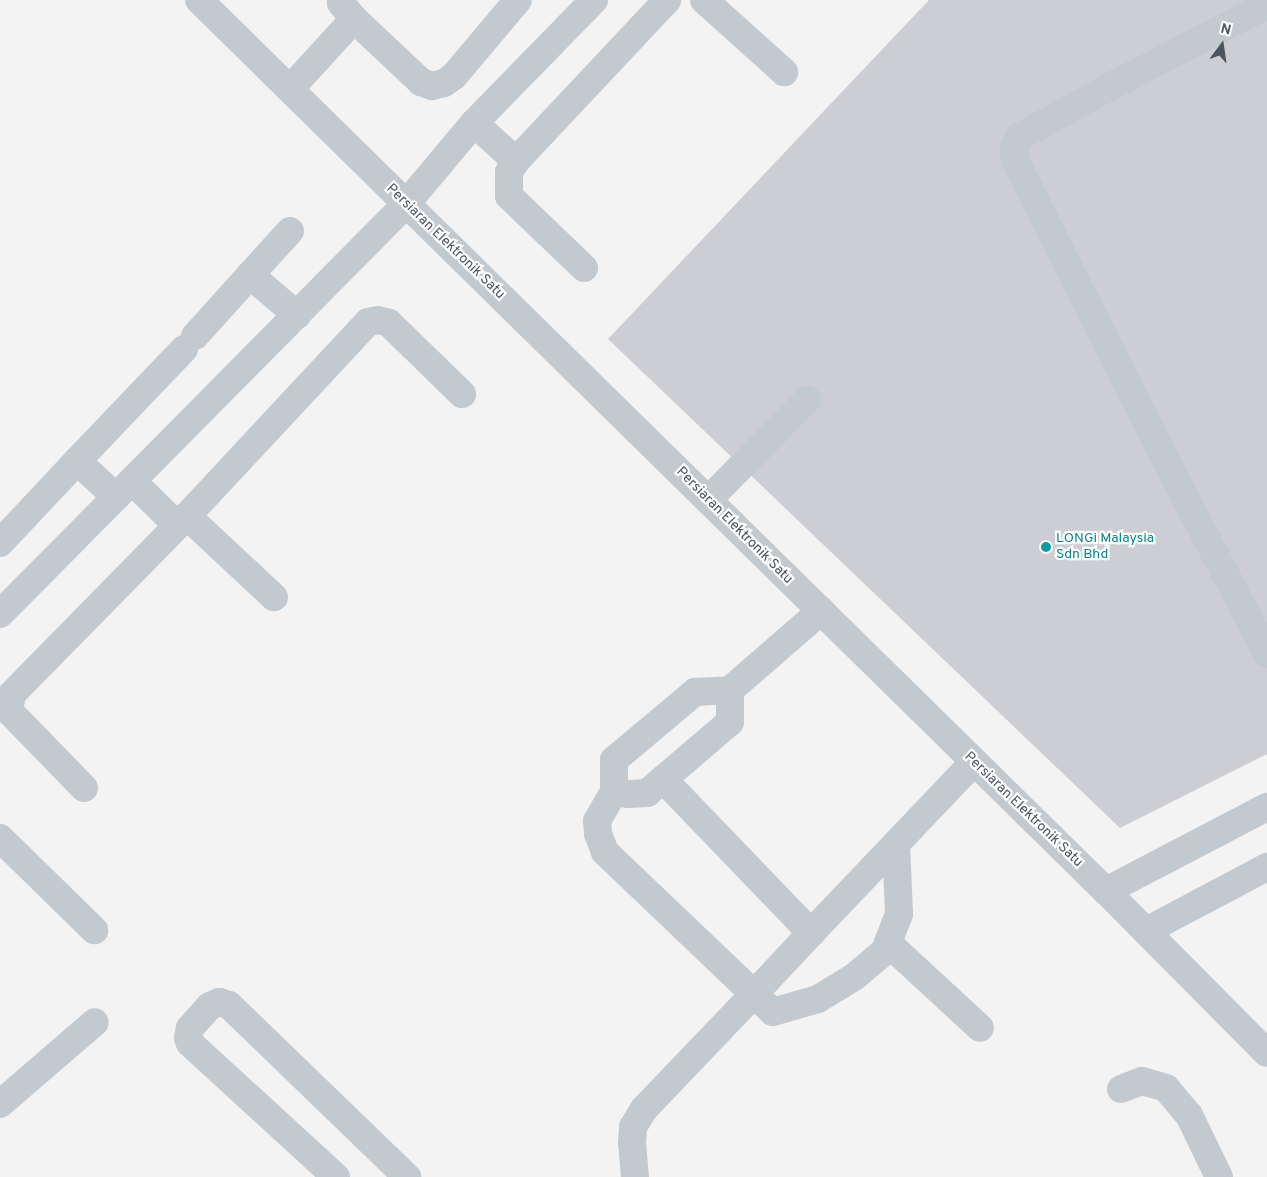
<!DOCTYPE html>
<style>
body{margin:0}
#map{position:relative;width:1267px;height:1177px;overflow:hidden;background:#f4f3f3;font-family:Overpass,sans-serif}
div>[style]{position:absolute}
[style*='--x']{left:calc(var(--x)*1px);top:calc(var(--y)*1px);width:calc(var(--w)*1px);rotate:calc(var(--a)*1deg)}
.building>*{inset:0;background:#cdced4}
.minor>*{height:28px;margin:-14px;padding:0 14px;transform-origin:14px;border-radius:14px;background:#c2c9cf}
.dots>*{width:14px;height:14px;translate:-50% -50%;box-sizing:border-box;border:2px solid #fff;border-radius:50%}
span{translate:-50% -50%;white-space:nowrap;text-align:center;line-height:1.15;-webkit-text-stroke:4.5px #fff;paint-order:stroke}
.street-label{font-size:14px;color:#4b545e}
.culture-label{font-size:14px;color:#0d838f}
.left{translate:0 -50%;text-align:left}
.north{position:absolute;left:1197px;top:20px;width:50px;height:50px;-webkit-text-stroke:4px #fff;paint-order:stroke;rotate:14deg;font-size:14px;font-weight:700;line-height:20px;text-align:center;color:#4b545e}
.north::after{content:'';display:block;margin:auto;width:18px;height:22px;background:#4b545e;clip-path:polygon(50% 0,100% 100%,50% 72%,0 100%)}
</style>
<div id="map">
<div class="building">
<i style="clip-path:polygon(929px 0,1267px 0,1267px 754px,1120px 828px,608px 339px)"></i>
</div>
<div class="minor">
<i style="--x:199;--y:0;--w:1271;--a:44.49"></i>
<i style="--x:1106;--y:891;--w:228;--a:45.2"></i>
<i style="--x:341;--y:0;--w:3;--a:90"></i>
<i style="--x:341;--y:3;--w:21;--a:51"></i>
<i style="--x:354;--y:19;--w:92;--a:43.2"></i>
<i style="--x:421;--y:82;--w:12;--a:20"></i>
<i style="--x:432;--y:86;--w:12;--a:-14"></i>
<i style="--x:444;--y:83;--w:12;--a:-35"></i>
<i style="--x:454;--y:76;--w:99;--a:-49.9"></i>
<i style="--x:704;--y:0;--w:108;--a:42"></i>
<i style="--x:1267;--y:5;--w:171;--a:152.5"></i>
<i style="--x:1115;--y:84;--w:110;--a:151.1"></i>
<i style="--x:1019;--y:137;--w:13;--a:113"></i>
<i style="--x:1014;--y:149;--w:11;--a:85"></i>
<i style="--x:1015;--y:160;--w:300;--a:63.4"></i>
<i style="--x:1149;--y:428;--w:255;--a:62.4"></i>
<i style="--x:290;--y:89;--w:95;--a:-47.6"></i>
<i style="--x:474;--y:123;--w:57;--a:42.1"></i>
<i style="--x:516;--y:161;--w:221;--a:-46.8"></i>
<i style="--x:516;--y:161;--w:13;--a:122"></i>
<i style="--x:509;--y:172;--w:24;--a:90"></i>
<i style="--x:509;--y:196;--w:104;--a:43.8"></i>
<i style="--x:290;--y:231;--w:59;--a:132.3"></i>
<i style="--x:250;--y:275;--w:62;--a:40.4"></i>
<i style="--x:195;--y:336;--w:82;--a:-48"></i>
<i style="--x:77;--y:461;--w:155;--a:-46.3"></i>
<i style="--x:132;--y:481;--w:63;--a:44.4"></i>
<i style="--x:708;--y:500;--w:141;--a:-45.3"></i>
<i style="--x:187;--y:516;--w:119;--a:43"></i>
<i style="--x:0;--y:543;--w:112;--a:-46.8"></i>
<i style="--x:77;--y:461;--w:53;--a:42.7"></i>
<i style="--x:0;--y:614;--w:577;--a:-45.28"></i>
<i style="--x:406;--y:204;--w:106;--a:-50"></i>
<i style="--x:474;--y:123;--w:172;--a:-45.7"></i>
<i style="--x:663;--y:779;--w:214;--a:46.1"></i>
<i style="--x:84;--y:788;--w:107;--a:-134.2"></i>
<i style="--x:9;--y:711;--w:17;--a:-80"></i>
<i style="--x:12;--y:694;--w:250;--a:-45.5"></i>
<i style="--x:187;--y:516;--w:265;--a:-47"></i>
<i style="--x:368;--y:322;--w:10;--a:-11"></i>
<i style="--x:378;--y:320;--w:11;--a:15"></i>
<i style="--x:389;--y:323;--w:102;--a:44.2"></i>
<i style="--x:614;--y:792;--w:15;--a:8"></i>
<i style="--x:629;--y:794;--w:18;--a:-3"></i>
<i style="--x:647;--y:793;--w:109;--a:-40.5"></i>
<i style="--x:730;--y:722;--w:32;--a:-90"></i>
<i style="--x:0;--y:838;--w:132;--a:44.4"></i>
<i style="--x:896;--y:844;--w:70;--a:87.5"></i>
<i style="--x:899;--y:914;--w:40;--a:111"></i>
<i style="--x:885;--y:951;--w:40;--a:140"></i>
<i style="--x:854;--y:977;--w:42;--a:148.6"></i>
<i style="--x:818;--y:999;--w:47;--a:163.9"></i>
<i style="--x:773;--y:1012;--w:26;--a:-137"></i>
<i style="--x:754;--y:994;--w:83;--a:-46.9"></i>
<i style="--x:811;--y:933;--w:236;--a:-46.4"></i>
<i style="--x:1106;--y:891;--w:182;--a:-27.6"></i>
<i style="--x:1146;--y:931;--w:137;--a:-27.9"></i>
<i style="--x:888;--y:943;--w:125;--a:42.7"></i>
<i style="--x:1121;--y:1089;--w:22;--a:-21"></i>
<i style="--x:1142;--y:1081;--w:25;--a:16"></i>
<i style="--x:1166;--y:1088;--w:35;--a:50"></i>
<i style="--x:1189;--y:1115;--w:69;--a:64.2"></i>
<i style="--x:0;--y:1104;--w:125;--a:-40.8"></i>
<i style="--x:336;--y:1177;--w:198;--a:-137.5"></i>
<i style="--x:190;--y:1043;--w:5;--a:-112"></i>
<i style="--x:188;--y:1038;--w:10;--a:-79"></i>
<i style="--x:190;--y:1028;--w:30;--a:-48"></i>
<i style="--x:210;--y:1006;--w:10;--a:-24"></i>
<i style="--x:219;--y:1002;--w:10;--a:17"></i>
<i style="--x:229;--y:1005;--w:248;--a:44"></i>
<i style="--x:635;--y:1177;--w:34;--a:-95"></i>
<i style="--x:632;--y:1143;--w:16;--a:-86"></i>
<i style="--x:633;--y:1127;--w:21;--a:-59"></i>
<i style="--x:644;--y:1109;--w:159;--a:-46.3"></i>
<i style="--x:754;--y:994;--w:206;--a:-136.4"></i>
<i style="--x:605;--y:852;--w:19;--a:-111"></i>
<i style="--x:598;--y:834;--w:13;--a:-94"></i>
<i style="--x:597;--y:821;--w:34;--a:-60"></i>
<i style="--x:614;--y:792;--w:32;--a:-90"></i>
<i style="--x:614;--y:760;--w:106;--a:-40"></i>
<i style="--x:695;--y:692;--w:35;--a:-3"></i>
<i style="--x:730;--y:690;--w:121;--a:-41"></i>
</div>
<div class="dots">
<i style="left:1046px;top:547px;background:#0f9aa8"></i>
</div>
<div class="street-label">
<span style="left:445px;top:242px;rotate:44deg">Persiaran Elektronik Satu</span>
<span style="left:734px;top:526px;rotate:45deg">Persiaran Elektronik Satu</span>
<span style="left:1023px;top:810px;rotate:44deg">Persiaran Elektronik Satu</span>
</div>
<div class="culture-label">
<span class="left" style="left:1056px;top:547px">LONGi Malaysia<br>Sdn Bhd</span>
</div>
<div class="north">N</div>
</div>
